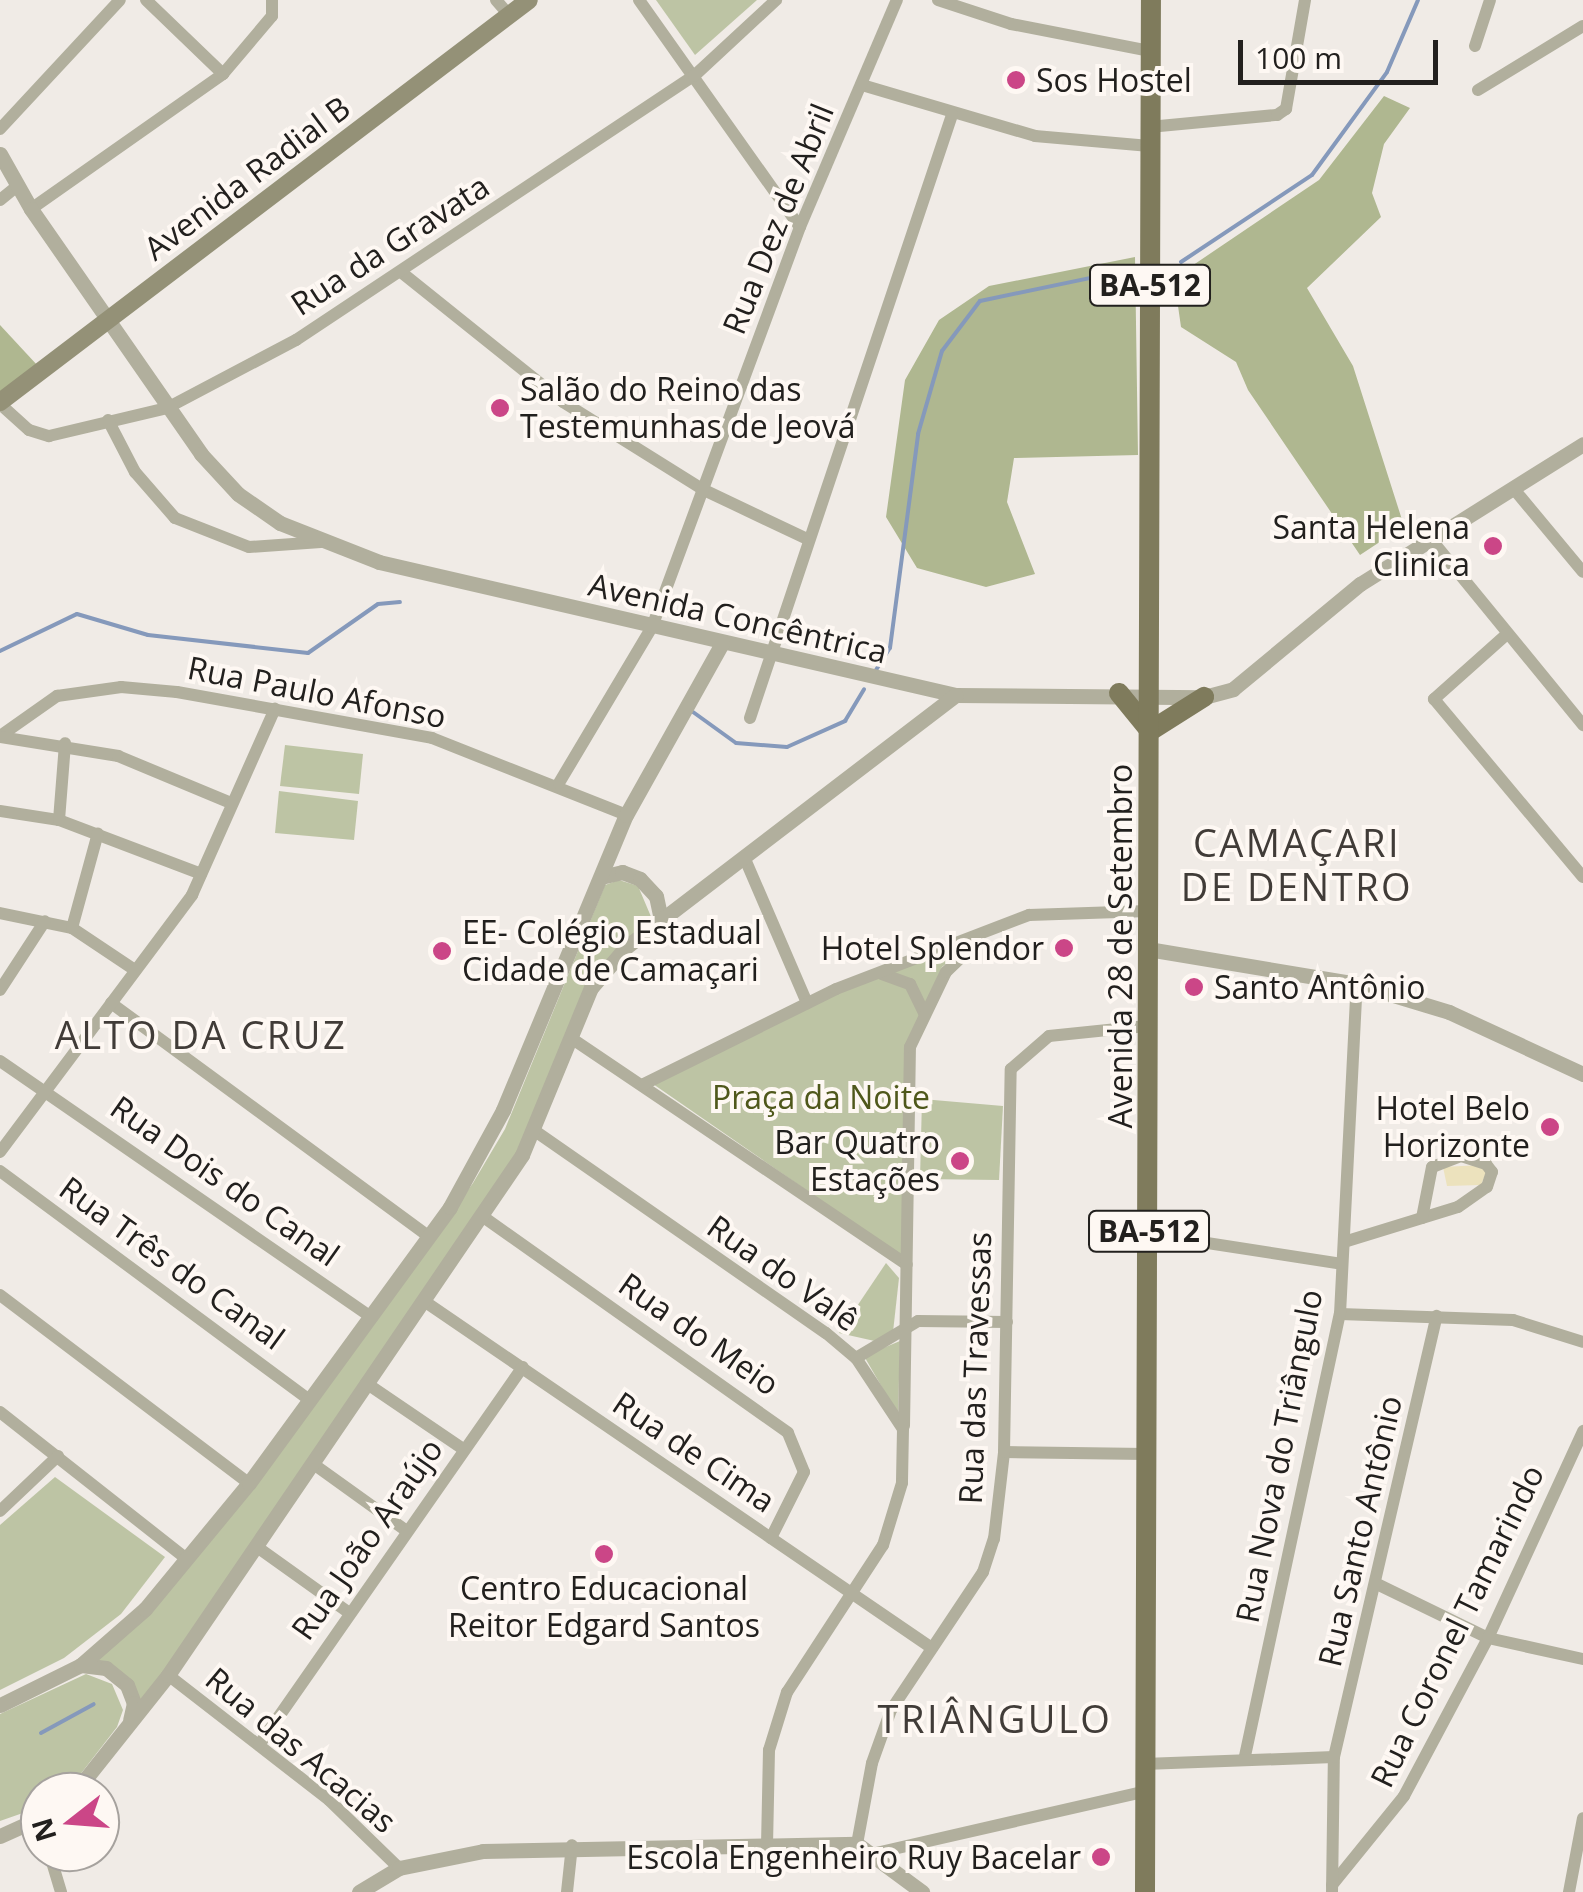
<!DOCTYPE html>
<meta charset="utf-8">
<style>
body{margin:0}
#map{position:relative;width:1583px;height:1892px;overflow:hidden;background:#f0ebe6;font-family:"Open Sans",sans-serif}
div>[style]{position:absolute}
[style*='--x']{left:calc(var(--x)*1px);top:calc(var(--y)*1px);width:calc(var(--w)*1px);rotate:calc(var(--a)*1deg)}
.green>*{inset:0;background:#bdc4a4}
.forest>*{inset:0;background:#afb790}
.sand>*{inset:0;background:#ece2bd}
.stream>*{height:4px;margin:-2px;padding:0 2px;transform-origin:2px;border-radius:2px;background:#8599bb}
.minor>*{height:12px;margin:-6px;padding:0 6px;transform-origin:6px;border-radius:6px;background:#b1af9d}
.tertiary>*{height:15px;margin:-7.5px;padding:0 7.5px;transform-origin:7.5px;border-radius:7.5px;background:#b1af9d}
.secondary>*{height:18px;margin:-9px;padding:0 9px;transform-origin:9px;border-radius:9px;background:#949177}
.primary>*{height:20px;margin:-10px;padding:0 10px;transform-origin:10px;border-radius:10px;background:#7f7b5c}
.dots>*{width:28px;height:28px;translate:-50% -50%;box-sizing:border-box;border:5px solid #fef8f3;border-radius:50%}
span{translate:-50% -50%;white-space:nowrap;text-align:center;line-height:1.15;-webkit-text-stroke:8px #fef8f3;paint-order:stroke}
.shield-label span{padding:2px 8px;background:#fef8f3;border:2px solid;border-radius:8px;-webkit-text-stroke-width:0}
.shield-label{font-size:30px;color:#22201e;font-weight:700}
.poi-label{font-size:32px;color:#22201e}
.left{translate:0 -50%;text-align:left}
.right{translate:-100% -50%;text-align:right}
.street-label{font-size:32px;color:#22201e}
.park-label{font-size:32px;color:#4f581b}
.quarter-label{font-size:38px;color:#413c38;letter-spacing:2.5px}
.north{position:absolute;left:20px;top:1772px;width:100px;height:100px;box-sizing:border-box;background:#fef8f3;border:2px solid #a6a29e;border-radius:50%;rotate:253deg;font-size:28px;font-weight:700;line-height:40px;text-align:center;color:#22201e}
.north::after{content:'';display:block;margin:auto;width:35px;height:45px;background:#cb4687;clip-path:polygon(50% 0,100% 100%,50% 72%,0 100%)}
.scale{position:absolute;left:1238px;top:40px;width:200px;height:45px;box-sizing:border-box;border:5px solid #22201e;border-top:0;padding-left:12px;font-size:30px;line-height:35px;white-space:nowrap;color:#22201e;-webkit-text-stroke:8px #fef8f3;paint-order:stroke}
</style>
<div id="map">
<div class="green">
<i style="clip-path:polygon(656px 0,757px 0,695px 55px)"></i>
<i style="clip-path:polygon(285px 745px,363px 754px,359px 794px,280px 786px)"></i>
<i style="clip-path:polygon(279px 791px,358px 801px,354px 840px,275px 833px)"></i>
<i style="clip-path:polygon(619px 880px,638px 886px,652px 919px,591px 988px,535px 1131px,128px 1729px,127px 1682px,81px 1665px,145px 1609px,331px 1382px,473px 1183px,505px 1129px,605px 885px)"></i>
<i style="clip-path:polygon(973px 942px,942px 967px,906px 1050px,903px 1257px,653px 1084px,836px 994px)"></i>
<i style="clip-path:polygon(922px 1099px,1003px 1106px,999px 1180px,920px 1179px)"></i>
<i style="clip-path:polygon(886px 1263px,899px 1278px,893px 1332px,879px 1342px,839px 1333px)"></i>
<i style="clip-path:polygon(900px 1341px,898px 1415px,864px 1356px)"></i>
<i style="clip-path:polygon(55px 1477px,165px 1557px,121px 1614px,64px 1658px,0 1690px,0 1525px)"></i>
<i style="clip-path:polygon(86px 1674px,112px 1684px,123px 1710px,117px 1727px,72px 1785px,40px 1792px,40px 1807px,0 1821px,0 1714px)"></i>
</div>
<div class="forest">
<i style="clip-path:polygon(1384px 96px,1410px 108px,1384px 144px,1372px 193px,1381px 217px,1307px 288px,1353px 366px,1404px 526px,1360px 555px,1248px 390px,1236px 362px,1181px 327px,1174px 278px,1319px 180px)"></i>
<i style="clip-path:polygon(1135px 257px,1138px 455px,1014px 458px,1007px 502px,1035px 574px,986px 587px,917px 568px,886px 517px,905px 380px,939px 320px,989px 286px)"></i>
<i style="clip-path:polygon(0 325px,38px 366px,0 394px)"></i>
</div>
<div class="sand">
<i style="clip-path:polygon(1481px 1165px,1487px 1170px,1481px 1185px,1447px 1186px,1443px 1167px)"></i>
</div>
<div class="stream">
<i style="--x:1181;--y:262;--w:157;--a:-33.6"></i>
<i style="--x:1312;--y:175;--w:127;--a:-53.9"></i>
<i style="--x:1387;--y:72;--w:78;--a:-66.7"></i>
<i style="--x:0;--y:651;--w:85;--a:-25.7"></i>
<i style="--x:77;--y:614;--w:74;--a:16.5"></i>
<i style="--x:148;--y:635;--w:161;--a:6.4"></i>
<i style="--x:308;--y:653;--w:85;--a:-35"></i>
<i style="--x:378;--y:604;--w:22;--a:-5"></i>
<i style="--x:876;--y:670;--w:26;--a:-58"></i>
<i style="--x:890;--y:648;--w:216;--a:-82.5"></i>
<i style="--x:918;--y:434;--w:86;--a:-73.9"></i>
<i style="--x:942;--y:351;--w:63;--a:-52.8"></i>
<i style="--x:980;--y:301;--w:146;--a:-11.8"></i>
<i style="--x:693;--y:712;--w:53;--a:35.8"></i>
<i style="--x:736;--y:743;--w:51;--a:4.5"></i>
<i style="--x:787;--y:747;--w:64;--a:-24.1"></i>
<i style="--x:845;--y:721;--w:37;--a:-59"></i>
<i style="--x:41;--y:1733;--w:60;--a:-28.7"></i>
</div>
<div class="minor">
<i style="--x:146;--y:0;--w:107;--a:43.9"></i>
<i style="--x:496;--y:0;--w:20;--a:49"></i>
<i style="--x:639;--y:0;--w:278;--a:54.7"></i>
<i style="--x:938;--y:0;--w:77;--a:18.2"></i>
<i style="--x:1011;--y:24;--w:142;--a:11"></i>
<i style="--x:1475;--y:46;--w:48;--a:-71.9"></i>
<i style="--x:862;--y:85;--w:180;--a:16.4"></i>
<i style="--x:1035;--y:136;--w:115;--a:5"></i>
<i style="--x:1478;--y:90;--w:123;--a:-31.4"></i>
<i style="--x:1149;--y:127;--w:129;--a:-5.4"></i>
<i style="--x:1277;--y:115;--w:11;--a:-34"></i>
<i style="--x:1286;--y:109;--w:111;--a:-80.1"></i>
<i style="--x:0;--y:129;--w:176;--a:-47.1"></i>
<i style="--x:0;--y:200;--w:22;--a:-39"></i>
<i style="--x:31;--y:209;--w:235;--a:-35.1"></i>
<i style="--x:223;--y:74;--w:76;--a:-49.8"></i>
<i style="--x:272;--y:16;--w:16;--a:-90"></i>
<i style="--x:401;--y:272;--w:208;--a:38.7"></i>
<i style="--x:563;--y:402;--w:166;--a:32"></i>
<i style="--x:704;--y:490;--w:114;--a:25.4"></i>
<i style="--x:0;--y:404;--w:39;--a:42"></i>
<i style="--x:29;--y:430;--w:21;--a:17"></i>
<i style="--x:49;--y:436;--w:121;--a:-13.3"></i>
<i style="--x:167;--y:408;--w:146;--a:-27.8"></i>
<i style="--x:296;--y:340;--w:478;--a:-33.6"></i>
<i style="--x:694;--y:76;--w:112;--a:-42.8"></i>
<i style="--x:108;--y:420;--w:59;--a:62.6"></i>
<i style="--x:135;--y:472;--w:61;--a:49"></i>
<i style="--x:175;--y:518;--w:79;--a:21.4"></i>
<i style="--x:249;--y:547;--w:72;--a:-4"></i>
<i style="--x:1513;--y:488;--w:109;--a:50.2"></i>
<i style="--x:1430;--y:538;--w:242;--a:50.7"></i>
<i style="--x:1507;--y:634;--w:98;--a:138.3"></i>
<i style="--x:1434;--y:699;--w:232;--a:50.1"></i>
<i style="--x:750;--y:718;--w:636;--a:-71.48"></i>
<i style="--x:0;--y:736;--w:70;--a:-35.1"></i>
<i style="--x:57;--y:696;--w:65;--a:-8"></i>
<i style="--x:121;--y:687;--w:56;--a:5.1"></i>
<i style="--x:177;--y:692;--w:259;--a:10.2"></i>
<i style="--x:432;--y:738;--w:209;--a:21.6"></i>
<i style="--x:0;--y:737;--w:120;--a:9.1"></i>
<i style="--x:118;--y:756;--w:122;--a:22.6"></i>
<i style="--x:559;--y:783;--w:182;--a:-59.2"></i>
<i style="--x:652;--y:627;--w:427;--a:-69.7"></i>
<i style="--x:800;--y:227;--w:247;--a:-66.9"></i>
<i style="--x:0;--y:811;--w:60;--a:8.7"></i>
<i style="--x:59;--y:820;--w:152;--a:20.8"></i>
<i style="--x:59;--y:820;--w:77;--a:-85.5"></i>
<i style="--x:745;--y:859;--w:157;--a:66.7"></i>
<i style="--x:0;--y:913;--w:74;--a:11.8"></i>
<i style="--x:72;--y:928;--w:76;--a:33.7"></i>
<i style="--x:72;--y:928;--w:98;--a:-74.7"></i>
<i style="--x:882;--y:974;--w:30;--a:20"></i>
<i style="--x:910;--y:984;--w:32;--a:64"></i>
<i style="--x:0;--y:990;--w:82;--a:-56.9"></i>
<i style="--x:111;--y:1003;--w:395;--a:36.3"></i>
<i style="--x:571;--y:1038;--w:405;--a:34"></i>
<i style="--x:0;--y:1061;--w:451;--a:34.6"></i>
<i style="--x:644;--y:1084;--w:214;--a:-26.3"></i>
<i style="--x:836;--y:989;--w:207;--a:-21"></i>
<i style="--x:1029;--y:915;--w:119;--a:-1.9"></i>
<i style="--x:535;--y:1131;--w:354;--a:34.8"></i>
<i style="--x:826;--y:1333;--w:39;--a:40"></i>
<i style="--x:856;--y:1358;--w:85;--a:56.5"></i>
<i style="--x:903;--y:1429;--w:54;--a:91.1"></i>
<i style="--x:902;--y:1483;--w:65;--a:107"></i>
<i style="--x:883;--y:1545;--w:176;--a:123.1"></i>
<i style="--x:787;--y:1692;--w:61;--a:107.2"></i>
<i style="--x:769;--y:1750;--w:95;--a:91.2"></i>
<i style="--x:0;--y:1152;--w:321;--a:-53.2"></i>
<i style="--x:192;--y:895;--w:204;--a:-66"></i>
<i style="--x:0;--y:1171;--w:385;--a:36.5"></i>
<i style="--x:482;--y:1216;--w:375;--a:35.3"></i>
<i style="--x:788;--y:1433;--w:42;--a:67.7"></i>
<i style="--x:804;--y:1472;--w:74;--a:116.6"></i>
<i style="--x:1149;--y:1234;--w:195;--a:8.8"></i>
<i style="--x:1344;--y:1242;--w:119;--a:-17.1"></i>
<i style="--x:1458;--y:1207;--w:35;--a:-35"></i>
<i style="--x:1487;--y:1187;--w:16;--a:-72"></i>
<i style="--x:1492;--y:1172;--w:10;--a:-127"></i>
<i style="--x:1486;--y:1164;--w:26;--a:-162"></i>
<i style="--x:1461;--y:1156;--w:31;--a:159"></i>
<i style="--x:1432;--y:1167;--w:52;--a:101.1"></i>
<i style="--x:0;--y:1295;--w:312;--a:37.1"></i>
<i style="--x:424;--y:1301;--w:615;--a:34.34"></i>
<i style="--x:1340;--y:1314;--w:173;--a:2"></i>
<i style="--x:1513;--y:1320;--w:73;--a:17.4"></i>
<i style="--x:856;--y:1358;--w:72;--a:-30.8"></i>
<i style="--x:918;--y:1321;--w:89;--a:0.6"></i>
<i style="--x:366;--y:1383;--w:117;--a:34.2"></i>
<i style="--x:0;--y:1412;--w:238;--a:38.2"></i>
<i style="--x:904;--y:1426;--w:379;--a:-89.1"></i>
<i style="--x:910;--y:1047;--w:83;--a:-64.4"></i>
<i style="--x:946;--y:972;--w:42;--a:-44"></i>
<i style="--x:1004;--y:1452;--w:142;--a:0.8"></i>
<i style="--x:312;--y:1463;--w:113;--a:35.7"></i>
<i style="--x:0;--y:1511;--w:80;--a:-43.5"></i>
<i style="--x:257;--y:1547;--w:112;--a:35.5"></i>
<i style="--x:1379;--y:1585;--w:121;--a:25.9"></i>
<i style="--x:1488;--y:1638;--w:97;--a:12.5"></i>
<i style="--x:168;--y:1675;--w:204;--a:37.8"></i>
<i style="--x:329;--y:1800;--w:98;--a:44.2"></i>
<i style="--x:259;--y:1745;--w:461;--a:-55.1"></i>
<i style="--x:1245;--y:1756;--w:452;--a:-77.9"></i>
<i style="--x:1340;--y:1314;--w:330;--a:-87.1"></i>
<i style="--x:1144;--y:1764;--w:190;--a:-2.1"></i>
<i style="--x:857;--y:1844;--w:82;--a:-79.5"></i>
<i style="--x:872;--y:1763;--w:56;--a:-70.3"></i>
<i style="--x:891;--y:1710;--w:166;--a:-56.3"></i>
<i style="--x:983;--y:1572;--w:35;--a:-72"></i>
<i style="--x:994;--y:1539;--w:88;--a:-83.4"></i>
<i style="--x:1004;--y:1452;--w:383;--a:-89"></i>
<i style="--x:1011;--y:1069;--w:50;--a:-41"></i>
<i style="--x:1049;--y:1036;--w:98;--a:-5.9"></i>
<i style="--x:49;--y:1852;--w:42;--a:73.3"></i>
<i style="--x:876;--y:1853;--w:274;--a:-12.9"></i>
<i style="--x:1332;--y:1885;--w:114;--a:-51"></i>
<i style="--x:1404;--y:1796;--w:179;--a:-62"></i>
<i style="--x:1488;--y:1638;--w:228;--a:-65.3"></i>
<i style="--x:567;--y:1892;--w:47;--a:-83.9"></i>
<i style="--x:1332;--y:1892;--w:135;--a:-89.2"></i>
<i style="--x:1334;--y:1757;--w:453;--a:-76.9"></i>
<i style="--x:1569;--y:1892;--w:75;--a:-79.3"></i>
</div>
<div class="tertiary">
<i style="--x:0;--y:154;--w:63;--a:60.6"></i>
<i style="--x:31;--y:209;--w:298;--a:55.2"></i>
<i style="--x:201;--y:454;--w:54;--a:47.2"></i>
<i style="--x:238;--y:494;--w:51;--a:34.6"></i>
<i style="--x:280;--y:523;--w:106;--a:21.5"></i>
<i style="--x:379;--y:562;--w:592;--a:12.98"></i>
<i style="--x:956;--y:695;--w:248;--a:0.5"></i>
<i style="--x:1204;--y:697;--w:30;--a:-15"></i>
<i style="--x:1233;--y:689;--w:165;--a:-39.6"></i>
<i style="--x:1360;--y:584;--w:263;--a:-32.1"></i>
<i style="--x:601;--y:877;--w:22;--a:-13"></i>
<i style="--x:622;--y:872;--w:19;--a:21"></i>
<i style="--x:640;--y:879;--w:23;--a:47"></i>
<i style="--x:656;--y:896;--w:25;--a:78"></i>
<i style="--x:1148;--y:949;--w:212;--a:9.5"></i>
<i style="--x:1357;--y:984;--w:96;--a:16.9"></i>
<i style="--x:1449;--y:1012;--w:148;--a:24.8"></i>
<i style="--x:81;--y:1665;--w:25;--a:7"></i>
<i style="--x:106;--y:1668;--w:27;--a:39"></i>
<i style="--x:127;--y:1685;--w:19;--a:69"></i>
<i style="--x:134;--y:1703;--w:17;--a:103"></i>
<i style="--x:0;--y:1705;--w:90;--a:-26.3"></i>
<i style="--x:81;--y:1665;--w:85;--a:-41.2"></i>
<i style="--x:145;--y:1609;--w:163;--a:-50.5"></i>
<i style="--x:249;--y:1483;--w:341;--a:-53.9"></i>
<i style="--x:450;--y:1207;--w:111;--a:-61.3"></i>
<i style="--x:503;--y:1110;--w:320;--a:-67.4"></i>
<i style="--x:626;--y:815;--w:197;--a:-60.8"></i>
<i style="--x:75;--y:1792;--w:149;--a:-51.5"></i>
<i style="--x:168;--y:1675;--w:629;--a:-55.75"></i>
<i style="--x:522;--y:1155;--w:181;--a:-67.6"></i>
<i style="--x:591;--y:988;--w:54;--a:-49.5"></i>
<i style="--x:626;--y:947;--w:415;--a:-37.4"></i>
<i style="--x:0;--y:1836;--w:44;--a:-24.2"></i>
<i style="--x:359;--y:1892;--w:47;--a:-31"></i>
<i style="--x:399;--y:1868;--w:86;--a:-11.4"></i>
<i style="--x:483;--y:1851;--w:374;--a:-1.1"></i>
<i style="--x:857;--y:1844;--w:81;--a:36.4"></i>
</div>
<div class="secondary">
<i style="--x:0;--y:402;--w:664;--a:-37.23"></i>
</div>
<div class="primary">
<i style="--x:1119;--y:693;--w:49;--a:50.8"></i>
<i style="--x:1150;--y:731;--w:64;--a:-32.2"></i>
<i style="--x:1145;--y:1892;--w:1892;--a:-89.82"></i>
</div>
<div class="dots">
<i style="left:1016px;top:80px;background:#cb4687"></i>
<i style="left:500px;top:408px;background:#cb4687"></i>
<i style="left:1493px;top:546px;background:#cb4687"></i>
<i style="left:1064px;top:948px;background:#cb4687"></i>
<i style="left:442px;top:951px;background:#cb4687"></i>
<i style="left:1194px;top:987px;background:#cb4687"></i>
<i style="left:1550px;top:1127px;background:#cb4687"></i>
<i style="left:960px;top:1161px;background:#cb4687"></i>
<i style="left:604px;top:1554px;background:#cb4687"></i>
<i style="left:1101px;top:1857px;background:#cb4687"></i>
</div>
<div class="shield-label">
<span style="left:1150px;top:285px">BA-512</span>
<span style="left:1149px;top:1231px">BA-512</span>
</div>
<div class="poi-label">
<span class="left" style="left:1036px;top:80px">Sos Hostel</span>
<span class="left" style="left:520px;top:408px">Salão do Reino das<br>Testemunhas de Jeová</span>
<span class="right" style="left:1470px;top:546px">Santa Helena<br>Clinica</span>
<span class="left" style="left:462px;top:951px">EE- Colégio Estadual<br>Cidade de Camaçari</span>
<span class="right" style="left:1044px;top:948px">Hotel Splendor</span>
<span class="left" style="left:1214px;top:987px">Santo Antônio</span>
<span class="right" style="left:1530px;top:1127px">Hotel Belo<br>Horizonte</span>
<span class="right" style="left:940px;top:1161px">Bar Quatro<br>Estações</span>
<span style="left:604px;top:1607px">Centro Educacional<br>Reitor Edgard Santos</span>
<span class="right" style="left:1081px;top:1857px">Escola Engenheiro Ruy Bacelar</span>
</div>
<div class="street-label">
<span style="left:247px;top:178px;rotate:-37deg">Avenida Radial B</span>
<span style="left:778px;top:219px;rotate:-68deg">Rua Dez de Abril</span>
<span style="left:390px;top:245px;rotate:-33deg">Rua da Gravata</span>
<span style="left:738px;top:618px;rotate:13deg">Avenida Concêntrica</span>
<span style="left:317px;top:692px;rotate:11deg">Rua Paulo Afonso</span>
<span style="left:1120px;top:946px;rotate:-90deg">Avenida 28 de Setembro</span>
<span style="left:225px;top:1181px;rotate:35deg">Rua Dois do Canal</span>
<span style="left:172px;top:1263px;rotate:36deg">Rua Três do Canal</span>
<span style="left:783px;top:1273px;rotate:35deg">Rua do Valê</span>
<span style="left:699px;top:1334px;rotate:35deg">Rua do Meio</span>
<span style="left:975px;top:1368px;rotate:-88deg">Rua das Travessas</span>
<span style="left:694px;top:1452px;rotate:34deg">Rua de Cima</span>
<span style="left:1279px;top:1456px;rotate:-79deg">Rua Nova do Triângulo</span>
<span style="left:1360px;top:1531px;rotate:-77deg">Rua Santo Antônio</span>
<span style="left:367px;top:1539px;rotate:-55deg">Rua João Araújo</span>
<span style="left:1457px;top:1626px;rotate:-64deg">Rua Coronel Tamarindo</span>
<span style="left:301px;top:1750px;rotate:40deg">Rua das Acacias</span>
</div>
<div class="park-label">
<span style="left:821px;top:1097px">Praça da Noite</span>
</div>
<div class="quarter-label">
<span style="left:1297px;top:865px">CAMAÇARI<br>DE DENTRO</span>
<span style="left:201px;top:1035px">ALTO DA CRUZ</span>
<span style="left:995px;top:1719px">TRIÂNGULO</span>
</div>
<div class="north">N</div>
<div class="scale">100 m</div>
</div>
